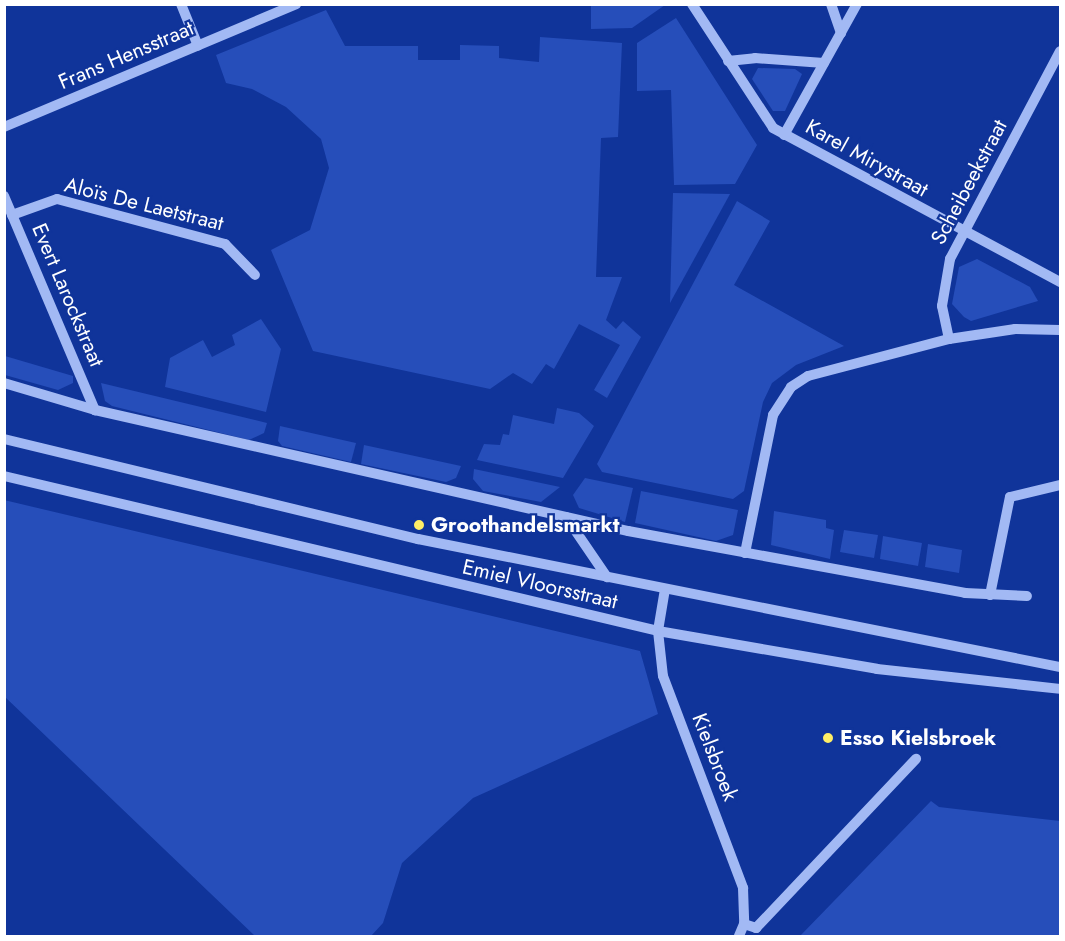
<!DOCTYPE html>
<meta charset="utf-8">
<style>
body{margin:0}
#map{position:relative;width:1065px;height:941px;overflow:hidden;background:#10349a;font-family:Jost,sans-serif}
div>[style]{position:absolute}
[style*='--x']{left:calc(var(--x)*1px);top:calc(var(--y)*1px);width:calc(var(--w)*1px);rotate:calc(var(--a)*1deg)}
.green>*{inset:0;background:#264eba}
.minor>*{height:10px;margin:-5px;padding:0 5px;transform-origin:5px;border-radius:5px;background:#a2b9f4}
.dots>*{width:16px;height:16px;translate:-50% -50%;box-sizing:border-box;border:3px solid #10349a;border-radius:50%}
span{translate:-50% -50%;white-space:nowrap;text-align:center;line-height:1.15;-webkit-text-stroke:4.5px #10349a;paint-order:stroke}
.street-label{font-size:21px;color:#fff}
.poi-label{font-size:21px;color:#fff;font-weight:700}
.left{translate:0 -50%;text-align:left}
.frame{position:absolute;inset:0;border:6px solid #fff;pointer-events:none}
</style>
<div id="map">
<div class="green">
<i style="clip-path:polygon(591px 5px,591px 4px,665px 5px,632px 28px,591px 29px)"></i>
<i style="clip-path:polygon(326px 10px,345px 46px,418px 46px,418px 60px,460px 60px,460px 45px,499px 46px,499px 58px,539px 62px,540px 37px,622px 43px,618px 137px,601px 138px,596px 277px,622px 277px,606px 320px,616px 329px,623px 321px,641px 337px,607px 398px,594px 390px,620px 345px,579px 324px,554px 369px,546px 364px,532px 384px,513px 373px,490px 389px,313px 351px,271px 250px,310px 230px,329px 168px,321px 139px,286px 107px,252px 89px,226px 83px,216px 55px)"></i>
<i style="clip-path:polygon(676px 18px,757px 145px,735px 184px,674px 185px,671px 90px,637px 91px,637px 43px)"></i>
<i style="clip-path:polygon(758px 68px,795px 69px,802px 74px,785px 111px,773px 111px,752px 79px)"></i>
<i style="clip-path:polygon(673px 193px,730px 194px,670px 303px)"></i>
<i style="clip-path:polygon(737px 201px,770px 221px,734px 285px,844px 346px,796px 365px,772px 383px,763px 402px,744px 491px,733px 499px,602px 472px,597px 464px)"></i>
<i style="clip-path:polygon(977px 259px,1030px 287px,1038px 301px,971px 321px,964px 317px,952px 304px,959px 267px)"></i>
<i style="clip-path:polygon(261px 319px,281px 349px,266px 412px,165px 387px,170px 358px,203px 340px,212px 357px,235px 345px,232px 335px)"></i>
<i style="clip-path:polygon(5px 356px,73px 376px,73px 383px,58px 390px,5px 375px)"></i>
<i style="clip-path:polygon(101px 383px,263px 422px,267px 423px,264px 433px,249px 440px,112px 406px,105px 401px)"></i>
<i style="clip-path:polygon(557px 408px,579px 413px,594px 426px,563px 478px,477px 460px,484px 444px,500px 445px,503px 434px,509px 435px,513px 415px,554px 424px)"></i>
<i style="clip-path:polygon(280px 426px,356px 443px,351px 462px,282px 446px,278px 441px)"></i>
<i style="clip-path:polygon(364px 445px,461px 466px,456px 478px,446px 482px,361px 464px)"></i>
<i style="clip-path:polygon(474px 469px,560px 487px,541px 502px,483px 491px,473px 479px)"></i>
<i style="clip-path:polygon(585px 478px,633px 488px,625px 522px,579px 508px,573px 495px)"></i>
<i style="clip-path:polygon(641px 491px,738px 510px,733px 535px,716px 541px,635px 523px)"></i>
<i style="clip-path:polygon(4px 500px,640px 651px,658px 714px,473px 798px,402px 863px,383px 923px,371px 936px,255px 936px,5px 697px)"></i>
<i style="clip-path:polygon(774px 511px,826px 520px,826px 528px,834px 530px,830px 559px,771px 545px)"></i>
<i style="clip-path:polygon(844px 530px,878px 535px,874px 558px,840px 552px)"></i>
<i style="clip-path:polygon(883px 536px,922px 543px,918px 566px,880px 559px)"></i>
<i style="clip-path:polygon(928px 544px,962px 550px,959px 573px,925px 567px)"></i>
<i style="clip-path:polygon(931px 801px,939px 807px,1060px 821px,1060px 936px,800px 936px)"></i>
</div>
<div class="minor">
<i style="--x:181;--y:4;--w:45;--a:68"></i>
<i style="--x:692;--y:4;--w:148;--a:56.8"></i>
<i style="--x:773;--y:128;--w:326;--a:28.2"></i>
<i style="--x:831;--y:4;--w:31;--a:71"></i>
<i style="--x:728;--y:61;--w:27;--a:-6"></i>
<i style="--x:755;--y:58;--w:69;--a:4.1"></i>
<i style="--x:4;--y:127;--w:317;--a:-22.8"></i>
<i style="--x:784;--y:135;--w:150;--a:-60.9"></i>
<i style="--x:4;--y:196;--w:233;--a:67"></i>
<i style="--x:12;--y:215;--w:48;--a:-19.6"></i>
<i style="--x:57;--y:199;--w:174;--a:15"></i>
<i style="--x:225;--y:244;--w:43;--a:45.9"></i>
<i style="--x:949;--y:339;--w:34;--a:-102"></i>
<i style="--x:942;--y:306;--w:48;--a:-80.3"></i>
<i style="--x:950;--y:259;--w:235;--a:-62.1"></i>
<i style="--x:4;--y:383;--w:95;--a:16.5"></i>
<i style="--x:95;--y:410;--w:547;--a:12.79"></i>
<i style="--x:628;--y:531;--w:343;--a:10.4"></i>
<i style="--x:965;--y:593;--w:62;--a:2.8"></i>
<i style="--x:4;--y:439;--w:426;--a:13.6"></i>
<i style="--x:418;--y:539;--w:655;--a:11.28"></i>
<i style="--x:4;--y:476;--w:672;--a:13.33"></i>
<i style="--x:658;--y:631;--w:222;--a:9.8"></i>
<i style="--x:877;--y:669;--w:184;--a:6.2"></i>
<i style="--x:566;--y:517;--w:73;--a:55.7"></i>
<i style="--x:745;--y:553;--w:141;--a:-78.5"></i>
<i style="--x:773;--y:415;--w:33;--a:-57"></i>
<i style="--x:791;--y:387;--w:20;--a:-33"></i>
<i style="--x:808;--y:376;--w:146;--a:-14.7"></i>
<i style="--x:949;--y:339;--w:67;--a:-8.6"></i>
<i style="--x:1015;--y:329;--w:45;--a:1.3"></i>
<i style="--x:665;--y:589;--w:43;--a:99.5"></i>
<i style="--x:658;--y:631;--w:45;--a:83.7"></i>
<i style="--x:663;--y:676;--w:227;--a:69.3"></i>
<i style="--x:743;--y:888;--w:36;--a:88"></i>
<i style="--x:744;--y:924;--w:13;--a:113"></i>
<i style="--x:990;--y:595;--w:100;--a:-78.5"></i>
<i style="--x:1010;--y:497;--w:51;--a:-13.5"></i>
<i style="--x:744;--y:924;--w:13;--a:18"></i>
<i style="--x:756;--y:928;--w:233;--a:-46.6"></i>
</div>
<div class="dots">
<i style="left:419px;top:525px;background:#fe6"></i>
<i style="left:828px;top:738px;background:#fe6"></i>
</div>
<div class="street-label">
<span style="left:126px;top:55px;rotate:-23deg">Frans Hensstraat</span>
<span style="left:867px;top:158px;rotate:29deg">Karel Mirystraat</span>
<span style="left:969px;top:182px;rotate:-62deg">Scheibeekstraat</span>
<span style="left:144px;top:204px;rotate:14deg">Aloïs De Laetstraat</span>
<span style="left:68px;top:295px;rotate:67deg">Evert Larockstraat</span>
<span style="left:540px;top:584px;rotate:13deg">Emiel Vloorsstraat</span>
<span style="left:715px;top:757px;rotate:69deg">Kielsbroek</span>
</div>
<div class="poi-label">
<span class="left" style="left:431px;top:525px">Groothandelsmarkt</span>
<span class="left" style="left:840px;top:738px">Esso Kielsbroek</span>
</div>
<div class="frame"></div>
</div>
